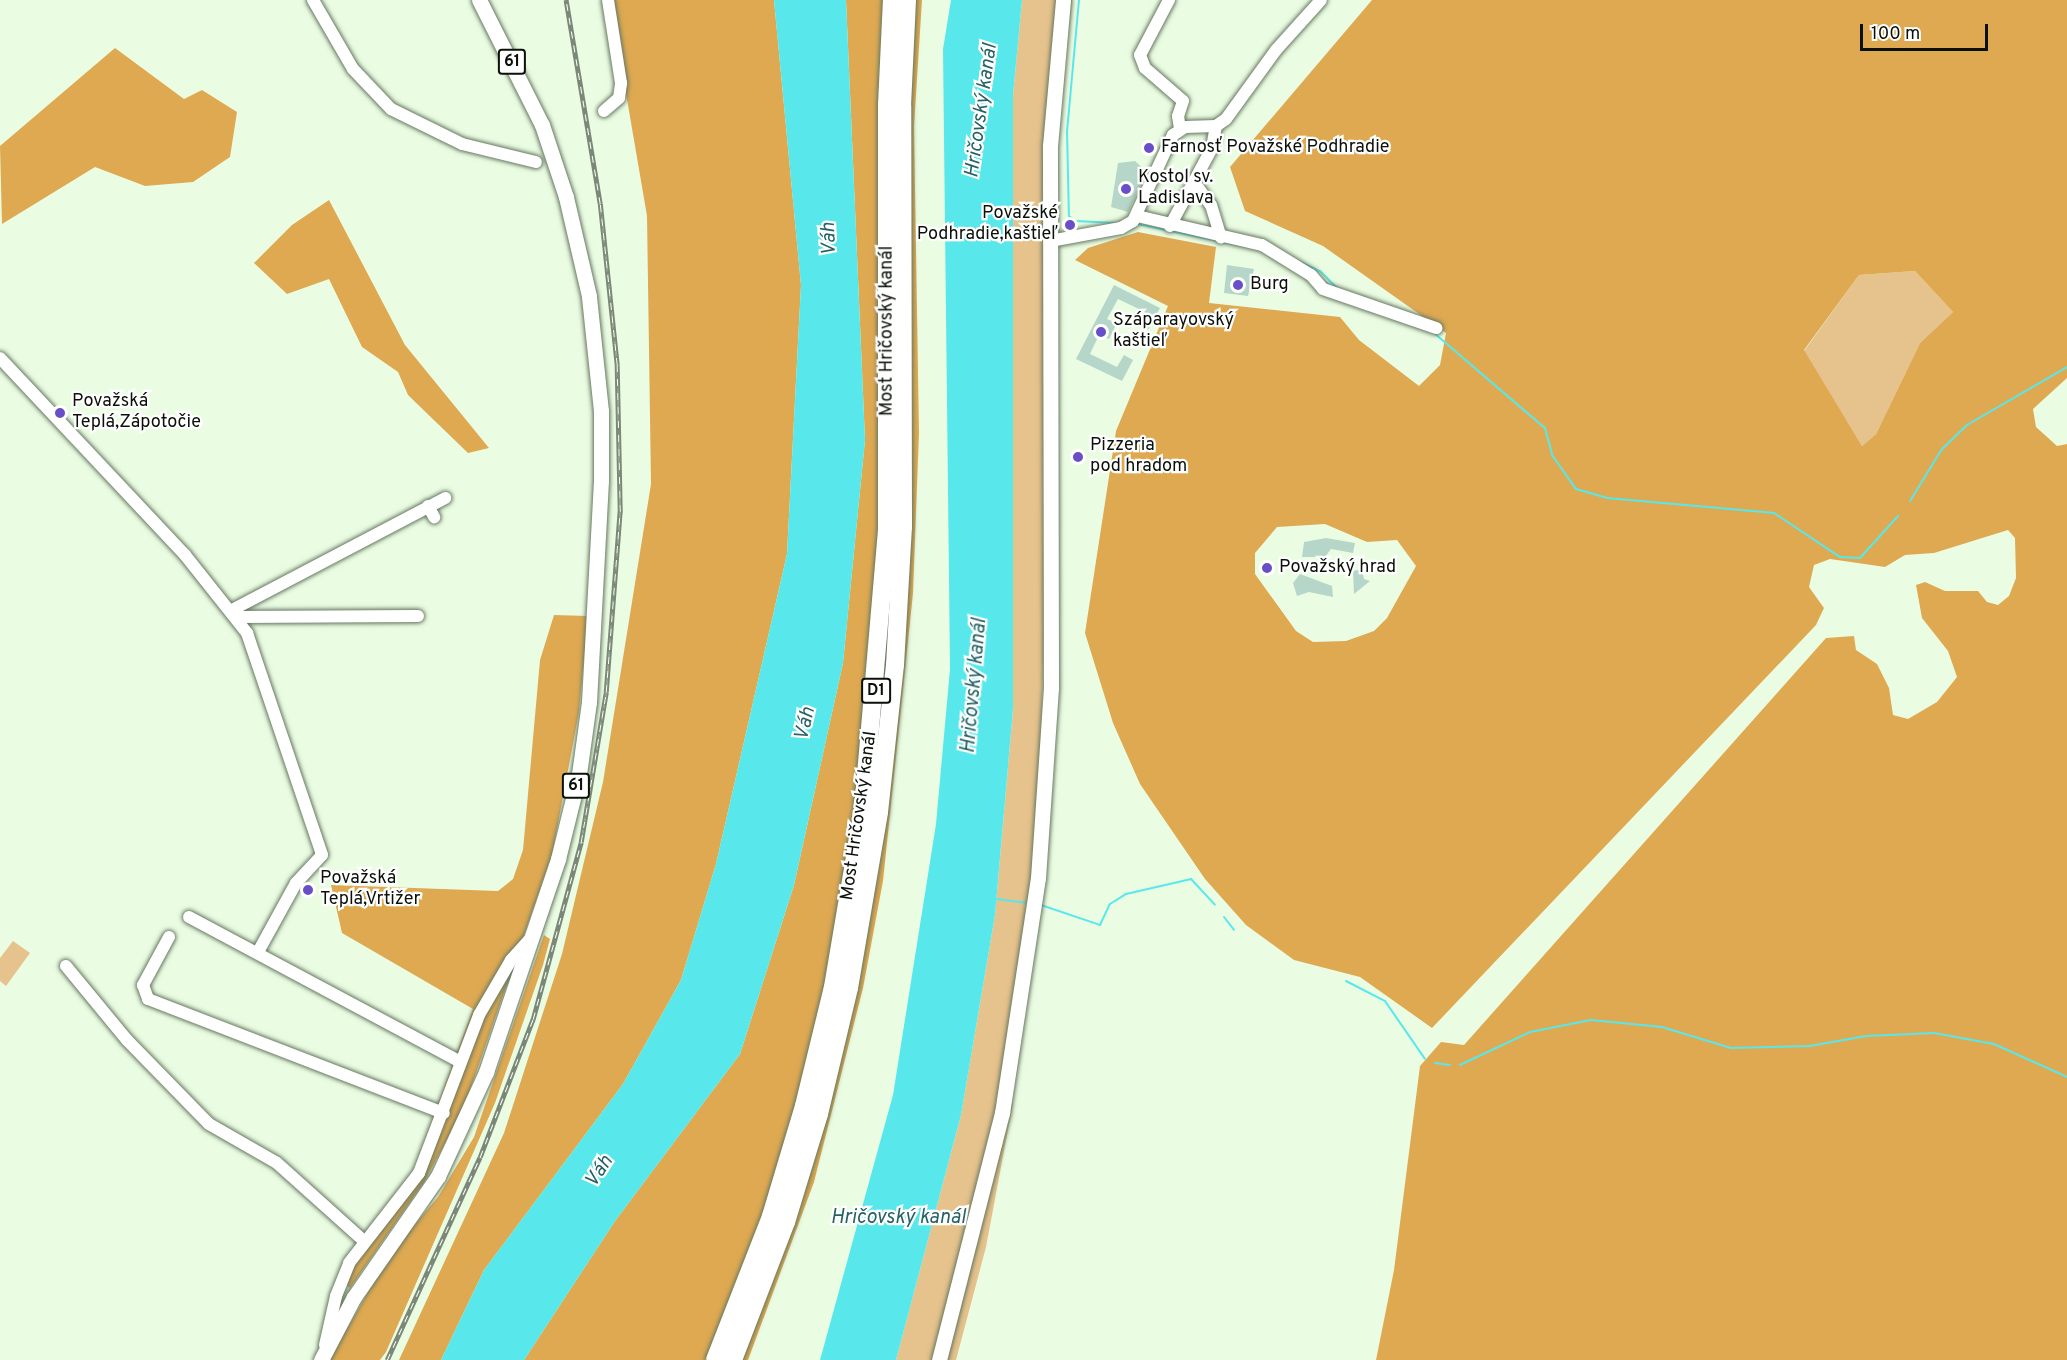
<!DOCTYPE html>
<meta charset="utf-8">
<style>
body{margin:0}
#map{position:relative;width:2067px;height:1360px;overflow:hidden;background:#eafde3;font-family:Overpass,sans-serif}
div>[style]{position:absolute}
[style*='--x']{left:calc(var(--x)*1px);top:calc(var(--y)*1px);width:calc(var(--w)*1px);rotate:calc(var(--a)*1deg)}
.green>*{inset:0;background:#e6c28c}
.forest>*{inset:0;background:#dfa952}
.water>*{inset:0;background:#58e8ec}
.stream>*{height:2px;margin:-1px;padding:0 1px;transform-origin:1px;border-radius:1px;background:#58e8ec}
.building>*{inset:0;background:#b5d6c8}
.roads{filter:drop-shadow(0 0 2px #667860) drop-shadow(0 0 2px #667860)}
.minor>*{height:12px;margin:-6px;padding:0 6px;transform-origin:6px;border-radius:6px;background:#fff}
.major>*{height:15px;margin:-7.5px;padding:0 7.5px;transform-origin:7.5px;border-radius:7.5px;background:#fff}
.highway>*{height:18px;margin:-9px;padding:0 9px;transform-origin:9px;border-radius:9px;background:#fff}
.rail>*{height:4.5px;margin-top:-2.25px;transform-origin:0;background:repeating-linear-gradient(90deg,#fff 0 7px,#7b8877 0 14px);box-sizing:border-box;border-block:2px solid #7b8877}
.dots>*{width:16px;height:16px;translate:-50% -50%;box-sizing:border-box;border:3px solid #fff;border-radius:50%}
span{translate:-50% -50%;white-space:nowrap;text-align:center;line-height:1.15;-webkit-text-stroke:4.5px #fff;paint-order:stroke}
.shield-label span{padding:2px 4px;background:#fff;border:2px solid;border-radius:4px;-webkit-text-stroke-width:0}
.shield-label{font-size:16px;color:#0b1109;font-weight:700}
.poi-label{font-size:18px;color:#0b1109}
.left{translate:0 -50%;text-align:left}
.right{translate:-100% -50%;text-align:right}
.street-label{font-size:18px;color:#0b1109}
.water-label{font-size:20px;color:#266163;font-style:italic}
.scale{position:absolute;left:1860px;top:24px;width:128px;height:27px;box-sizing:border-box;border:3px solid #0b1109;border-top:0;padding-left:8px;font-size:18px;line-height:21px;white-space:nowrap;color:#0b1109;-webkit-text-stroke:4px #fff;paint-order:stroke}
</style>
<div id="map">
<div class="green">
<i style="clip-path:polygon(1022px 0,1072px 0,1058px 131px,1040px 779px,1027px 923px,997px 1100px,1013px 1103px,986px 1247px,956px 1360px,896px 1360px,961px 1115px,995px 915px,1013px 709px,1013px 95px)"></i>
<i style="clip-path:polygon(1915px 271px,1953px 312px,1920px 343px,1876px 434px,1862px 446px,1804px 351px,1859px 275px)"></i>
<i style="clip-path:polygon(13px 941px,30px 953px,6px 986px,0 981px,0 958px)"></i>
</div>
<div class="forest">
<i style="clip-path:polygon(610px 0,774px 0,801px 285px,787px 554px,716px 864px,681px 980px,623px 1084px,484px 1270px,441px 1360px,399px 1360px,504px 1133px,562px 954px,603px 782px,651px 484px,647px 216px)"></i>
<i style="clip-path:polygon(846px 0,922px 0,914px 126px,919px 433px,913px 593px,883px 881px,863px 988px,814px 1182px,748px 1360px,524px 1360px,615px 1221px,740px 1054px,794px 885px,843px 663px,865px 440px)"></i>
<i style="clip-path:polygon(evenodd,1372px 0,2067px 0,2067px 378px,2033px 409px,2036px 427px,2057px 446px,2067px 444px,2067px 1360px,1376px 1360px,1394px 1270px,1420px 1066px,1441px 1042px,1464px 1045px,1826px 638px,1854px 636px,1856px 650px,1877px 664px,1889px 688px,1893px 715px,1908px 719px,1937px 702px,1957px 677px,1948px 651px,1922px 618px,1916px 585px,1925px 582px,1945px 591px,1978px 591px,1987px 602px,1998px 605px,2009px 596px,2016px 578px,2015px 538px,2008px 530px,1934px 553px,1905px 555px,1885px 567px,1830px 559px,1814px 565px,1809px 587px,1824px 608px,1816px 625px,1432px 1028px,1360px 977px,1294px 960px,1246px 925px,1205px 879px,1140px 784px,1113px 723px,1085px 633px,1116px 431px,1168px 306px,1075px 260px,1088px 248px,1138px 232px,1216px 247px,1209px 303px,1340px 317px,1359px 340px,1419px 386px,1440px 365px,1446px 333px,1323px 246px,1245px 211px,1230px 167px,1372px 0,1915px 271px,1953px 312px,1920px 343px,1876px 434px,1862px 446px,1804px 350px,1859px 275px,1915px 271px,1372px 0,1325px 524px,1367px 542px,1397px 540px,1416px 566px,1387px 618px,1374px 631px,1346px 641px,1313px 642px,1296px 631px,1255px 574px,1255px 553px,1277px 527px,1325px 524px)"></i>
<i style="clip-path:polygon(115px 48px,184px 99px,202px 90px,237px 112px,230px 157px,193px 182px,145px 186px,95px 167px,2px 224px,0 146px)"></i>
<i style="clip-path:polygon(329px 200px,405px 345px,489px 448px,468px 453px,408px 395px,398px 372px,362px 347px,329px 279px,287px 294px,254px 263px,292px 225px)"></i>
<i style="clip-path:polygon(554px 615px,588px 616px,579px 712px,552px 855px,463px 1110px,424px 1182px,350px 1288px,346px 1285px,352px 1266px,405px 1194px,473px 1009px,342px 933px,331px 885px,498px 891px,513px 879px,523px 850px,540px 660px)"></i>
<i style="clip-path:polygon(544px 935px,550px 939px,543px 965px,495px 1103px,386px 1352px,380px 1360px,329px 1360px,390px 1254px,438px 1197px,474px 1137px)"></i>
</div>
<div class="water">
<i style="clip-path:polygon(774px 0,846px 0,865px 440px,843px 663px,794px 885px,740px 1054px,615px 1221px,524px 1360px,441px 1360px,484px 1270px,623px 1084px,681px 980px,716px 864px,787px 554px,801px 285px)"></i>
<i style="clip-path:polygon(951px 0,1022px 0,1013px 95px,1013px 709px,995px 915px,961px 1115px,896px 1360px,820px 1360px,893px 1095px,936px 824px,950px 669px,943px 49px)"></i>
</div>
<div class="stream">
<i style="--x:1079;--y:0;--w:132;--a:95.2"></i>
<i style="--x:1067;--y:131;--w:85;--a:88.7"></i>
<i style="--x:1069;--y:216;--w:9;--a:36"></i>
<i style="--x:1076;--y:221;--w:40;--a:2.9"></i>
<i style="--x:1137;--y:224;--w:111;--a:11.9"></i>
<i style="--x:1300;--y:262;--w:23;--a:25"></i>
<i style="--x:1321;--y:272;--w:24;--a:45"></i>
<i style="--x:1434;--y:333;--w:146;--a:40.6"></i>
<i style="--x:1545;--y:428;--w:28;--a:75"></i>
<i style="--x:1552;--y:455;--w:42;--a:54.8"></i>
<i style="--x:1576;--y:489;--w:32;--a:16"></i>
<i style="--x:1607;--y:498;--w:168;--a:5.1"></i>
<i style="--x:1774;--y:513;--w:79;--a:33.7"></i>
<i style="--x:1840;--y:557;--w:20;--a:3"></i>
<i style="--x:1860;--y:558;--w:57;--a:-47.9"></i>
<i style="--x:1910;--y:501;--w:61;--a:-58.4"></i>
<i style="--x:1942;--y:449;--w:35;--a:-44"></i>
<i style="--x:1967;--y:425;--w:116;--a:-30.1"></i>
<i style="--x:996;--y:899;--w:33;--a:7"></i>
<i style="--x:1041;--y:905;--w:62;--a:18.7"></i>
<i style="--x:1100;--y:925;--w:23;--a:-65"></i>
<i style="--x:1110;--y:904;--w:19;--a:-32"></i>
<i style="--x:1126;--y:894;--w:67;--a:-13"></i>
<i style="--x:1191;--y:879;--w:35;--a:47"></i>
<i style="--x:1224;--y:917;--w:16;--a:52"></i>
<i style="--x:1346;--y:981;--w:44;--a:27.1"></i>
<i style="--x:1385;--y:1001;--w:70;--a:55.4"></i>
<i style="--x:1435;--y:1063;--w:15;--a:8"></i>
<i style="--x:1460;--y:1065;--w:77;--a:-25.2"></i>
<i style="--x:1530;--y:1032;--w:62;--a:-11.1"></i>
<i style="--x:1591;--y:1020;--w:71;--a:5.6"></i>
<i style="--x:1662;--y:1027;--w:72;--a:16.9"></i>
<i style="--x:1731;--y:1048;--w:79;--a:-1.5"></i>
<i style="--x:1810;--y:1046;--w:57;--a:-10.1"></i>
<i style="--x:1866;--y:1036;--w:68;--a:-2.5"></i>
<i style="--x:1934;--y:1033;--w:61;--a:10.4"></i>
<i style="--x:1994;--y:1044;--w:80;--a:24.3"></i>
</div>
<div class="building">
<i style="clip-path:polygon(1135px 161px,1147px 172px,1128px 212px,1111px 207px,1118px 163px)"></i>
<i style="clip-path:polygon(1227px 265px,1254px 269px,1248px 296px,1224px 293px)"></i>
<i style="clip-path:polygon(1114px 285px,1160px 308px,1148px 330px,1139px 325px,1145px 312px,1118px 299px,1107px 319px,1117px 323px,1109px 339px,1099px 335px,1090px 354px,1117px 367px,1124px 355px,1133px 360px,1122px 381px,1076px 359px)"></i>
<i style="clip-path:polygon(1326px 538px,1355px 543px,1353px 553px,1331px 549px,1325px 557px,1302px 557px,1304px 542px)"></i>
<i style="clip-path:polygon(1362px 569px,1364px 579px,1370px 581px,1354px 594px,1353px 571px)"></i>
<i style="clip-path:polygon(1300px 574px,1332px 586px,1333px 597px,1309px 592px,1297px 596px,1293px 583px)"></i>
</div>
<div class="roads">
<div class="minor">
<i style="--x:313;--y:0;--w:80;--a:59.9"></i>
<i style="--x:353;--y:69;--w:55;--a:46.5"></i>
<i style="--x:391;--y:109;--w:79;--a:26.2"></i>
<i style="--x:462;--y:144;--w:76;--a:13.7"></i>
<i style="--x:1169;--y:0;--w:62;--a:117.8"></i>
<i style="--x:1140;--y:55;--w:14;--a:69"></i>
<i style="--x:1145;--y:68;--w:50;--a:41"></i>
<i style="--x:1183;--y:101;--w:16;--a:108"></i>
<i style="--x:1178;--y:116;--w:13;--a:81"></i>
<i style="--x:604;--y:111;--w:20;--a:-41"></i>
<i style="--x:619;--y:98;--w:15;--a:-82"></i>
<i style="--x:621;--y:83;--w:84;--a:-98.9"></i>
<i style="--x:1194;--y:182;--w:29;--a:54"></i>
<i style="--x:1211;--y:205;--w:34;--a:73"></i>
<i style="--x:1137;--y:216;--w:128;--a:13.1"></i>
<i style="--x:1262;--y:245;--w:57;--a:31.5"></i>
<i style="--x:1311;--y:275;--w:18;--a:49"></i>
<i style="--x:1323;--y:289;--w:120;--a:19"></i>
<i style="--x:1170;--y:226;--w:89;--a:-61.7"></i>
<i style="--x:1212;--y:148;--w:22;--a:-80"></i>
<i style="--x:1050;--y:241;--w:72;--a:-10.4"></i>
<i style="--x:1121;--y:228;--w:14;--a:-30"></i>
<i style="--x:1133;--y:221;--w:95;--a:-65.1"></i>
<i style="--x:1173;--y:135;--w:14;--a:-34"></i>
<i style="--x:1185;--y:127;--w:31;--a:-2"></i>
<i style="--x:1216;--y:126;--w:12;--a:-35"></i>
<i style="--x:1226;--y:119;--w:85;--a:-54.1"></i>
<i style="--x:1276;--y:50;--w:67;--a:-48"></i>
<i style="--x:0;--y:358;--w:270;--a:46.8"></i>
<i style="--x:185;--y:555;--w:100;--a:51.5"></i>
<i style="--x:247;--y:633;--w:234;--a:71.3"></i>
<i style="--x:322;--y:855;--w:38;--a:133"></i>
<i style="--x:296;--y:883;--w:79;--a:118.8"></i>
<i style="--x:428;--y:506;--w:13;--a:61"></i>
<i style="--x:232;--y:610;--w:241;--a:-27.7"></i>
<i style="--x:237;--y:617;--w:181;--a:-0.3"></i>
<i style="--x:189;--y:917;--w:306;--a:28.1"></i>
<i style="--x:169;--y:937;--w:55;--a:118.4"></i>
<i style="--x:143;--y:985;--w:15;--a:70"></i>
<i style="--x:148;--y:999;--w:317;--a:21.1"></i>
<i style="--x:66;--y:966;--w:96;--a:50.5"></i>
<i style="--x:127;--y:1040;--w:117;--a:45.7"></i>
<i style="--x:209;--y:1124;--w:78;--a:29.8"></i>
<i style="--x:277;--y:1163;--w:117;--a:41.9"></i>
<i style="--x:325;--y:1345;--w:50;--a:-77.3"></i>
<i style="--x:336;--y:1296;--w:35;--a:-68"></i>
<i style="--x:349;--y:1263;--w:114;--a:-52.1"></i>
<i style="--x:419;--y:1173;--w:169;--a:-69.2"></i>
<i style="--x:479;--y:1015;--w:64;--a:-59.8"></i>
<i style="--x:511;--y:960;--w:30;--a:-48"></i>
</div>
<div class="major">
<i style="--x:321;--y:1360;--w:71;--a:-62.4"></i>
<i style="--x:354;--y:1297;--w:147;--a:-55.2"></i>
<i style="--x:438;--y:1176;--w:115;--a:-65.2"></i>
<i style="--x:486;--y:1072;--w:225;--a:-71.3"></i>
<i style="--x:558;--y:859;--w:88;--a:-76.1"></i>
<i style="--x:579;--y:774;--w:73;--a:-82.1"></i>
<i style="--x:589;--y:702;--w:221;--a:-86.9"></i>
<i style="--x:601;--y:481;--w:70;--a:-90"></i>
<i style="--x:601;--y:411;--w:116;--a:-96"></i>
<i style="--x:589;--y:296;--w:102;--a:-103.1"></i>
<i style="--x:566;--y:197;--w:76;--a:-108.4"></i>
<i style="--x:542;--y:125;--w:140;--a:-116.7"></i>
<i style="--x:939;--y:1360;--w:255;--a:-75.7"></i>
<i style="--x:1002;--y:1113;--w:238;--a:-81.3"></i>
<i style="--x:1038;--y:878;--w:189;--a:-86.1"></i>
<i style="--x:1051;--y:689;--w:543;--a:-90.11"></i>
<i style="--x:1050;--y:146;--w:147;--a:-84.9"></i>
</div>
<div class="highway">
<i style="--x:715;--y:1360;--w:155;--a:-68.7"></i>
<i style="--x:771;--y:1216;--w:115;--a:-73.3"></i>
<i style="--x:804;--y:1106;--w:122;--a:-76.3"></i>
<i style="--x:833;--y:987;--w:180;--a:-80.4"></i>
<i style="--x:863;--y:810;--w:281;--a:-85.1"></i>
<i style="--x:887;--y:530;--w:425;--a:-90"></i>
<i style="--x:887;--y:105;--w:105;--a:-87.3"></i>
<i style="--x:733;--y:1360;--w:148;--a:-69"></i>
<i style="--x:786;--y:1222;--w:113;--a:-73"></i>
<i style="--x:819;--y:1114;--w:130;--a:-76.6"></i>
<i style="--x:849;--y:988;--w:179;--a:-80.3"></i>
<i style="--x:879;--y:812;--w:148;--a:-83.8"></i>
<i style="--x:895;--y:665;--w:138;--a:-86.7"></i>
<i style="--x:903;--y:527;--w:421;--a:-90.1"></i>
<i style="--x:902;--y:106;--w:106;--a:-87.3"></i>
</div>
</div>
<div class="rail">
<i style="--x:387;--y:1360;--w:223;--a:-65.4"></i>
<i style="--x:480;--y:1157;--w:148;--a:-69"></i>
<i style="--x:533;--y:1019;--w:183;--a:-74.8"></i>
<i style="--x:581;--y:842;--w:152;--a:-80.5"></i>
<i style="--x:606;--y:692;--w:181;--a:-85.6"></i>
<i style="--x:620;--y:512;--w:147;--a:-91.2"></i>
<i style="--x:617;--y:365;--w:162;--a:-96"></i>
<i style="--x:600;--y:204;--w:207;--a:-99.5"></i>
</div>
<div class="dots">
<i style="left:1149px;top:148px;background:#684fc8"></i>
<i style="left:1126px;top:189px;background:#684fc8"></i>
<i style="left:1070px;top:225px;background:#684fc8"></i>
<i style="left:1238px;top:285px;background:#684fc8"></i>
<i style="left:1101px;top:332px;background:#684fc8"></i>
<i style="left:60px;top:413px;background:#684fc8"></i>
<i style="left:1078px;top:457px;background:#684fc8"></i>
<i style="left:1267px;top:568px;background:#684fc8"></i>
<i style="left:308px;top:890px;background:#684fc8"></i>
</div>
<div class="shield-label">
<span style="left:512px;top:62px">61</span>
<span style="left:876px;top:691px">D1</span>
<span style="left:576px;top:786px">61</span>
</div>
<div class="poi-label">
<span class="left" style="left:1161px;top:148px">Farnosť Považské Podhradie</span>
<span class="left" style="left:1138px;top:189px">Kostol sv.<br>Ladislava</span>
<span class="right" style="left:1058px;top:225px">Považské<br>Podhradie,kaštieľ</span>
<span class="left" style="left:1250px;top:285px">Burg</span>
<span class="left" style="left:1113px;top:332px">Száparayovský<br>kaštieľ</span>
<span class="left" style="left:72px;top:413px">Považská<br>Teplá,Zápotočie</span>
<span class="left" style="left:1090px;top:457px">Pizzeria<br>pod hradom</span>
<span class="left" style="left:1279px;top:568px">Považský hrad</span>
<span class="left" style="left:320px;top:890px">Považská<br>Teplá,Vrtižer</span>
</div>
<div class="street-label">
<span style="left:888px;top:331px;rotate:-90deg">Most Hričovský kanál</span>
<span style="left:860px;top:816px;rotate:-82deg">Most Hričovský kanál</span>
</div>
<div class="water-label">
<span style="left:982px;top:111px;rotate:-82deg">Hričovský kanál</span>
<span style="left:830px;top:239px;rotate:-92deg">Váh</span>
<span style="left:975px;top:686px;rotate:-85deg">Hričovský kanál</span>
<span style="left:806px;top:724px;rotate:-77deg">Váh</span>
<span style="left:600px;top:1172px;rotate:-57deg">Váh</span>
<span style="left:898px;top:1218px">Hričovský kanál</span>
</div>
<div class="scale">100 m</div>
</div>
